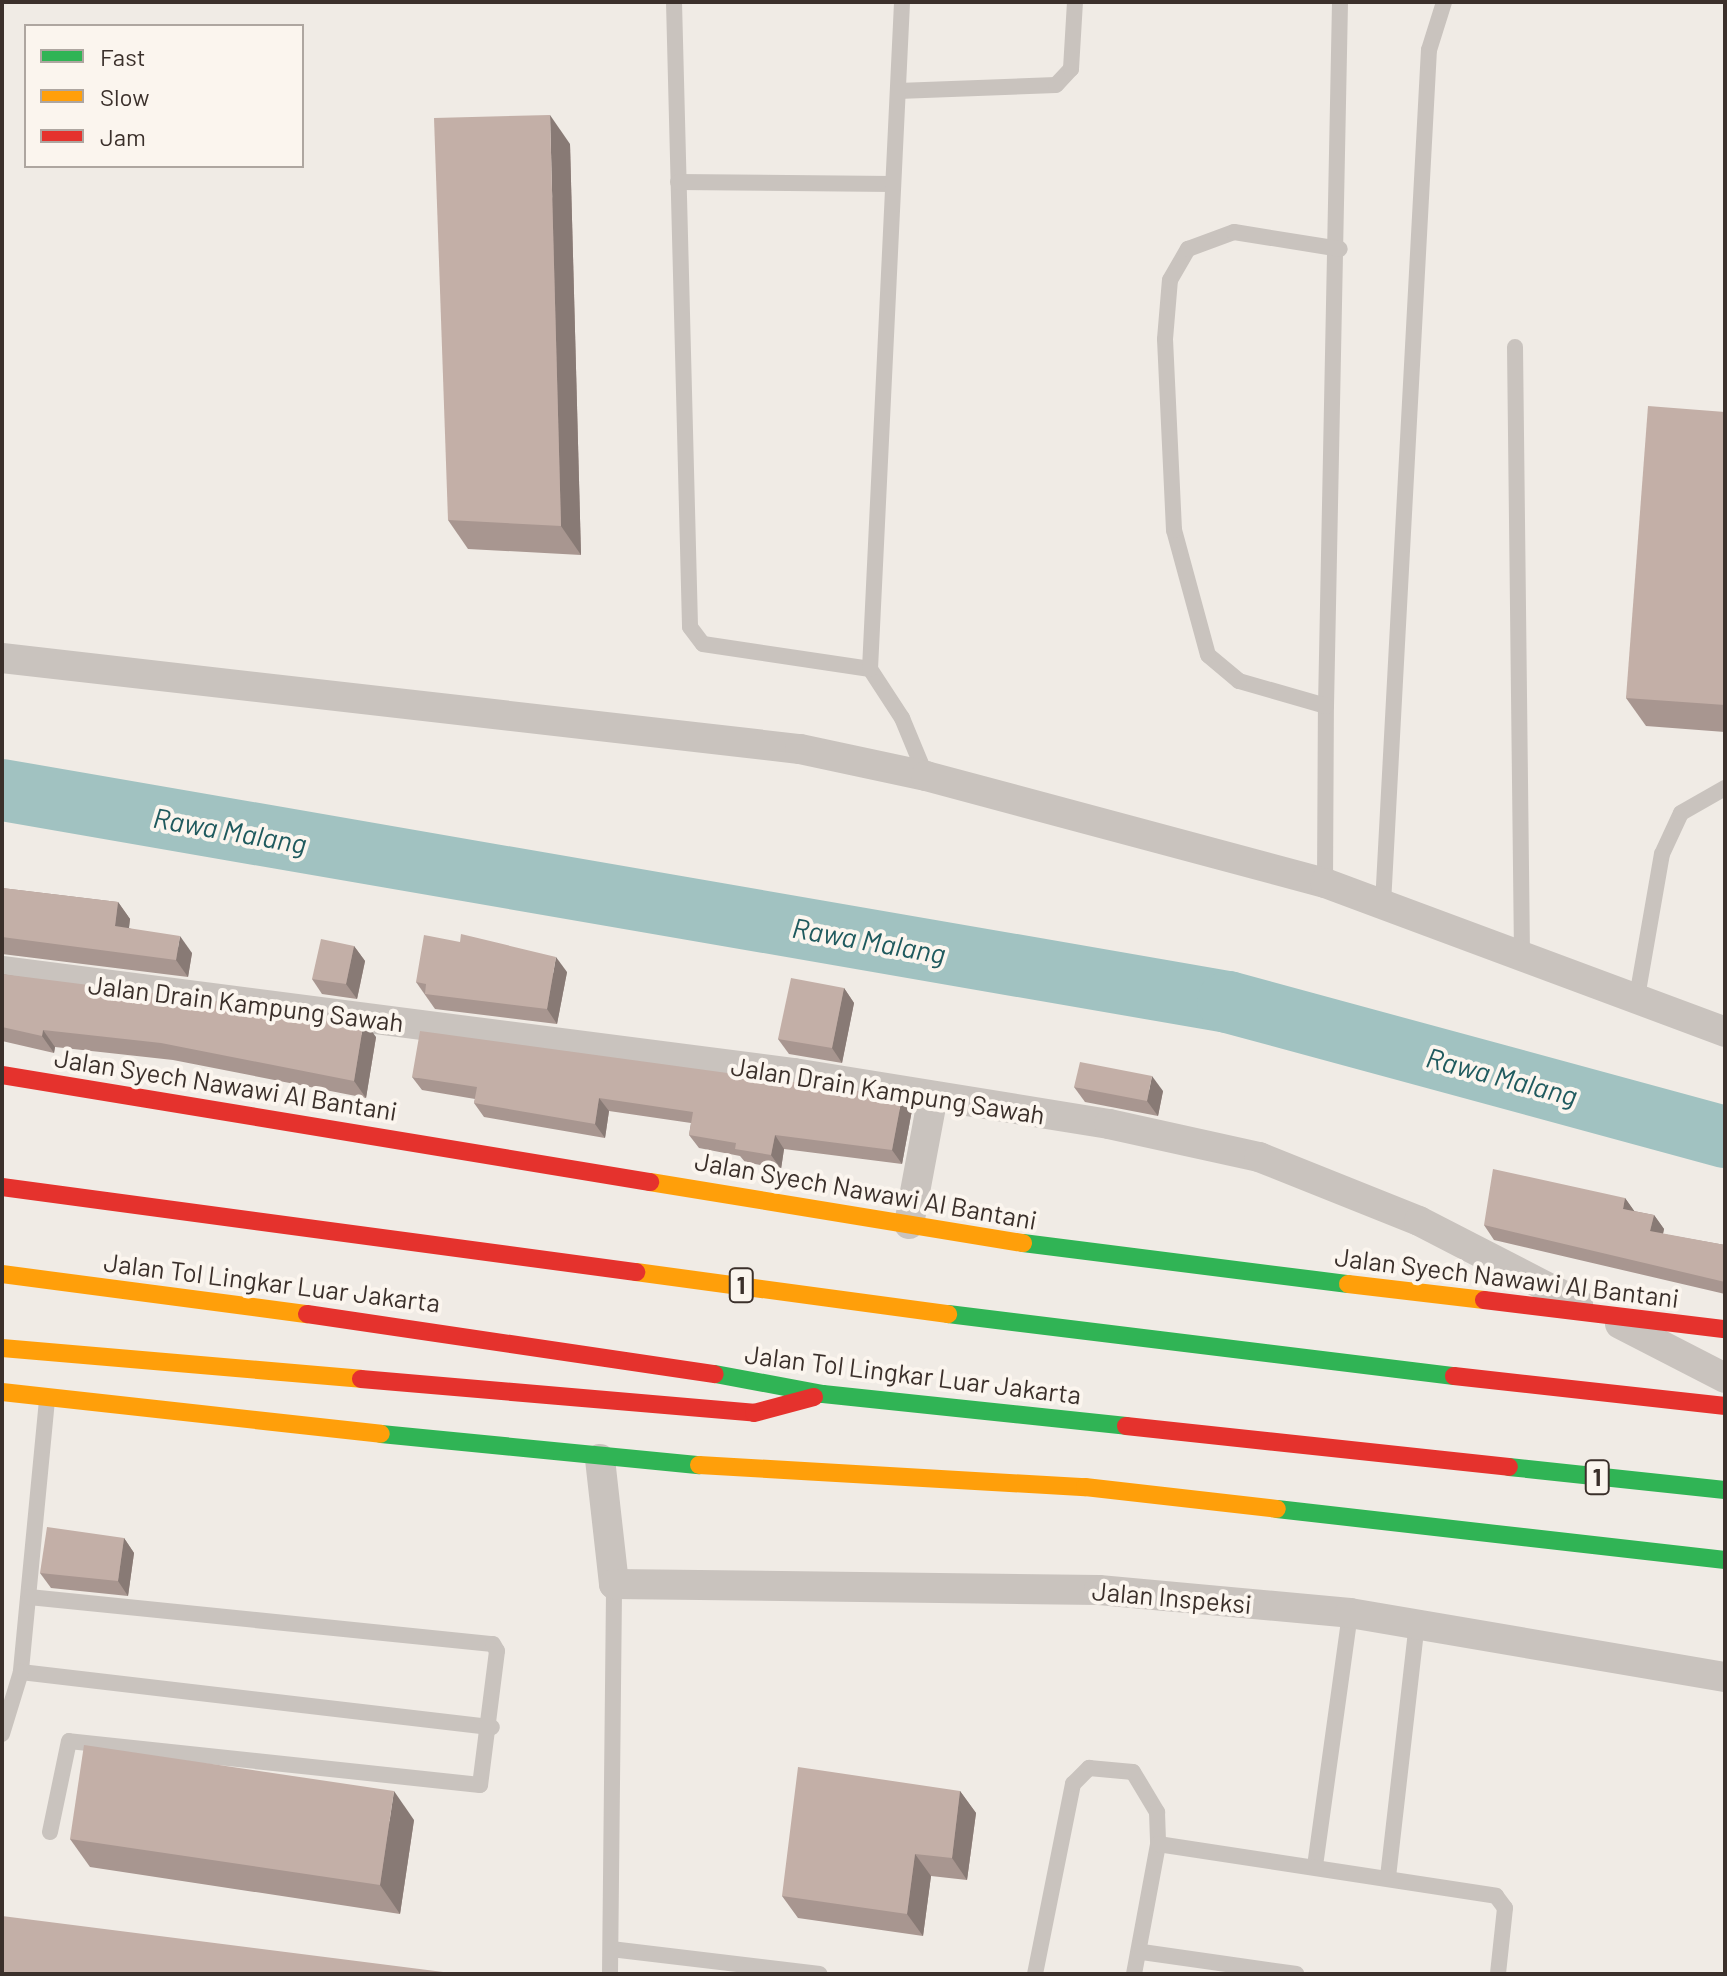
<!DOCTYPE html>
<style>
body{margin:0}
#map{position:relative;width:1727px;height:1976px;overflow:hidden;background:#f0ebe5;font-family:Barlow,sans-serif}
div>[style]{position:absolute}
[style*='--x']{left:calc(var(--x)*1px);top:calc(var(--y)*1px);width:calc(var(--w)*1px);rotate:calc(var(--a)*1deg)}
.river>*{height:62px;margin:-31px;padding:0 31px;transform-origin:31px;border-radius:31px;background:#a1c2c1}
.lane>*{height:16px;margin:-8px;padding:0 8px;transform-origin:8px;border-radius:8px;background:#c9c3be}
.street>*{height:30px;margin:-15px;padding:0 15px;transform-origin:15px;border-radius:15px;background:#c9c3be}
.fast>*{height:18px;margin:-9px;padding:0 9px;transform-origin:9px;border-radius:9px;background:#30b455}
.slow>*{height:18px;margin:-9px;padding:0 9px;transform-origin:9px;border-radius:9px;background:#ff9f0a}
.jam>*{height:18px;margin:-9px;padding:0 9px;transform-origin:9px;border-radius:9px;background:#e5322d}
.jam-bridge>*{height:18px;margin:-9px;padding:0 9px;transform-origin:9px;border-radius:9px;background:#e5322d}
.wall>*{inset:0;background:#a89690}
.shaded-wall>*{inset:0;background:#887a75}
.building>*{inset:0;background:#c3afa7}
span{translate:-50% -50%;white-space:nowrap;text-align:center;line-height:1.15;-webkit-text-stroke:8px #fbf5ee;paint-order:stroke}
.shield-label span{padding:2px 6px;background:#fbf5ee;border:2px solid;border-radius:6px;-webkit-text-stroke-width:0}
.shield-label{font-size:24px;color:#3b302b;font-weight:700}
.street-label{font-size:26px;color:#3b302b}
.water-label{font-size:28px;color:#1f5a5e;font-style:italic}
.frame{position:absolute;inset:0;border:4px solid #3b302b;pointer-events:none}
.legend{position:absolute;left:24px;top:24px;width:280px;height:144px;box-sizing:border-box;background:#fbf5ee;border:2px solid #aea6a0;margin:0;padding:10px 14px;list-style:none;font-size:24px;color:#3b302b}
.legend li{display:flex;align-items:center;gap:16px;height:40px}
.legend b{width:40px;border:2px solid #aea6a0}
</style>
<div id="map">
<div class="river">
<i style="--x:2;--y:790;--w:1244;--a:9.81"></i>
<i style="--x:1228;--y:1002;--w:515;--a:15.2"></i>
</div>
<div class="lane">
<i style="--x:674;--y:2;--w:625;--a:88.53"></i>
<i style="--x:690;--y:627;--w:21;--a:53"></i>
<i style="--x:703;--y:644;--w:169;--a:8.5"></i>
<i style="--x:870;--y:669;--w:59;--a:56.9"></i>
<i style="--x:902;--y:718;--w:63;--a:67.5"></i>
<i style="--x:898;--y:91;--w:158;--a:-2.2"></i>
<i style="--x:1056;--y:85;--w:22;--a:-47"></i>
<i style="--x:1071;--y:69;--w:67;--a:-86.6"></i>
<i style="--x:678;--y:182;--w:215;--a:0.5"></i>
<i style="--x:1515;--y:347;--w:605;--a:89.34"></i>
<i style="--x:870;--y:669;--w:668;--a:-87.25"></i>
<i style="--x:1326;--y:706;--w:704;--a:-88.86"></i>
<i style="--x:1325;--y:883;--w:177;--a:-89.7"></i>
<i style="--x:1326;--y:706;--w:91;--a:-164"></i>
<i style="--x:1239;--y:681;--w:40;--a:-140"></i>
<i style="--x:1208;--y:655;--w:130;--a:-105.2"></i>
<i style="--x:1174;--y:530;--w:191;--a:-92.7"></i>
<i style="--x:1165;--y:339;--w:59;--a:-85.2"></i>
<i style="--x:1170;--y:280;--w:36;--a:-60"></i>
<i style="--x:1188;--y:249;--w:49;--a:-20.3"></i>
<i style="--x:1234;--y:232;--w:107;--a:9.1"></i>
<i style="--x:1383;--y:904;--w:855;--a:-86.92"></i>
<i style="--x:1429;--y:50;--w:50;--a:-72.6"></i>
<i style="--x:1637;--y:997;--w:145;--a:-80.1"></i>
<i style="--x:1662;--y:854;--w:45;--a:-65.1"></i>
<i style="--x:1681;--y:813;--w:51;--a:-29.6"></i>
<i style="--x:47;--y:1400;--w:273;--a:95.5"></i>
<i style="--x:21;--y:1672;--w:474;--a:6.7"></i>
<i style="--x:29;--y:1597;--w:466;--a:5.8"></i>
<i style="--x:493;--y:1644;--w:8;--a:60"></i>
<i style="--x:497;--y:1651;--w:135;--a:97.2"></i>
<i style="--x:480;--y:1785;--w:413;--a:-173.9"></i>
<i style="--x:69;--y:1741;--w:93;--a:101.8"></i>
<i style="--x:2;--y:1734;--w:65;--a:-73"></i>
<i style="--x:1315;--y:1866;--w:255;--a:-82.1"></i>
<i style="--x:1388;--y:1877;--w:255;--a:-83.5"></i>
<i style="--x:611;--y:1949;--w:210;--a:6.8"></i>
<i style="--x:1142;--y:1952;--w:156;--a:8.1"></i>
<i style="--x:610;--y:1974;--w:390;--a:-89.4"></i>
<i style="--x:1035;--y:1974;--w:194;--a:-78.7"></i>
<i style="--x:1073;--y:1784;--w:23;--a:-45"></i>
<i style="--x:1089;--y:1768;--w:44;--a:5.2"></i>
<i style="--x:1133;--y:1772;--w:47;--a:59"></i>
<i style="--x:1157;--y:1812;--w:32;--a:88"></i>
<i style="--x:1134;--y:1974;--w:132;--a:-79.5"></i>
<i style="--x:1158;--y:1844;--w:342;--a:8.7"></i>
<i style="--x:1496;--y:1896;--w:15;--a:53"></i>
<i style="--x:1505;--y:1908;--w:66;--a:96.1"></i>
</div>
<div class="street">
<i style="--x:2;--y:658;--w:803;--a:6.51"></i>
<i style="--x:800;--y:749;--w:129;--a:12.1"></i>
<i style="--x:926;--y:776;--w:413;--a:15"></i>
<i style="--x:1325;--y:883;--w:427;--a:20.4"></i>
<i style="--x:2;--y:971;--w:799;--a:7.34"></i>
<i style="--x:794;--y:1073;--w:319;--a:9.2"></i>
<i style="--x:1109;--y:1124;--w:154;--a:12.4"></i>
<i style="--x:1259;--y:1157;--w:172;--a:21.8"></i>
<i style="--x:1419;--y:1221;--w:179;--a:27.3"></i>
<i style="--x:909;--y:1224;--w:130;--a:-79.4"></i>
<i style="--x:1620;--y:1324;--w:118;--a:27.2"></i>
<i style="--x:600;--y:1459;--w:126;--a:83.6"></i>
<i style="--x:614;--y:1584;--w:485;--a:0.7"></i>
<i style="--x:1099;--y:1590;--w:252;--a:5.2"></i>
<i style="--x:1350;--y:1613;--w:380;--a:9.7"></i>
</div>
<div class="fast">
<i style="--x:1023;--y:1243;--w:328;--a:7.2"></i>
<i style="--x:948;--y:1314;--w:510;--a:6.99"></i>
<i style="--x:715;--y:1374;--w:110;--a:10.5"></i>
<i style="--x:823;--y:1394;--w:305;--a:6"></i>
<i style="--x:381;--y:1434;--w:320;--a:5.6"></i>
<i style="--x:1509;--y:1467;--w:217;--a:6.1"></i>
<i style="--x:1277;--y:1509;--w:451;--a:6.5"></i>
</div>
<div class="slow">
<i style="--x:650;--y:1182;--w:378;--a:9.3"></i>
<i style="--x:636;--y:1272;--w:315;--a:7.7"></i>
<i style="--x:2;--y:1274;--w:308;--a:7.5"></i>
<i style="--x:1348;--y:1284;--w:137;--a:6.7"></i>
<i style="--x:2;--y:1348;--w:360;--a:4.9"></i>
<i style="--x:2;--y:1392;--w:381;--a:6.3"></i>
<i style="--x:699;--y:1465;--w:387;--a:3.3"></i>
<i style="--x:1085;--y:1487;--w:193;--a:6.5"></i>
</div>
<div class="jam">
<i style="--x:2;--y:1075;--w:657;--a:9.38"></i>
<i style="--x:2;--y:1187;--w:640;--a:7.64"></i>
<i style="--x:307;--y:1314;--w:412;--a:8.4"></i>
<i style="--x:1454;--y:1376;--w:273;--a:6.3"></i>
<i style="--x:361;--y:1379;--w:394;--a:4.9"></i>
<i style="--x:754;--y:1413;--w:62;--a:-14.9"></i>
<i style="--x:1126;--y:1426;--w:385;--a:6.1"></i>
</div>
<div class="jam-bridge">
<i style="--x:1484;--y:1300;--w:243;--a:6.9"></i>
</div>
<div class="wall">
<i style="clip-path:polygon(570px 144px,581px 555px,468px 549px,448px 520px)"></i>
<i style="clip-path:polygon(1725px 412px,1725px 732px,1646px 726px,1626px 698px)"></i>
<i style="clip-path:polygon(2px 888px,118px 902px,130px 919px,129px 928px,192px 953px,188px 977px,2px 954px)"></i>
<i style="clip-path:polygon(354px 946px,365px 961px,357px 999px,322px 994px,312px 979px)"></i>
<i style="clip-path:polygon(567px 972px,557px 1024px,435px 1009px,416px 982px)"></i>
<i style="clip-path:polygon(2px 974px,376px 1037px,366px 1098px,173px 1060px,55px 1047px,54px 1053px,2px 1041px)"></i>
<i style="clip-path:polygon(844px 988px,854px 1003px,842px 1063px,789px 1054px,778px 1039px)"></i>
<i style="clip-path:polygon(412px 1077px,912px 1110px,902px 1164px,784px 1149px,781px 1169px,745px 1162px,740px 1156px,699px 1148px,689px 1135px,691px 1123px,609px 1111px,605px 1138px,484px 1117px,474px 1103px,475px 1099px,422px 1090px)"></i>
<i style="clip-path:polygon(1074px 1087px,1163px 1091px,1158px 1116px,1085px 1102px)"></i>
<i style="clip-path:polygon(1625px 1198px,1634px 1211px,1654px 1215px,1664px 1229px,1663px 1234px,1725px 1245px,1725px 1294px,1494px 1240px,1484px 1225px)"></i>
<i style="clip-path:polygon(124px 1538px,134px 1553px,128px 1596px,51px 1588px,40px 1573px)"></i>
<i style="clip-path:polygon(960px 1791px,976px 1813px,967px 1880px,931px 1876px,923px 1936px,798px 1918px,782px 1896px)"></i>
<i style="clip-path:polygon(414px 1820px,400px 1914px,90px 1867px,70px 1839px)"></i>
</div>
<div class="shaded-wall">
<i style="clip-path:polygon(550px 115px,570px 144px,581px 555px,561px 526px)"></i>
<i style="clip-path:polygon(118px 902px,130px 919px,127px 943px,115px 926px)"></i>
<i style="clip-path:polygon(180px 936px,192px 953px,188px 977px,176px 960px)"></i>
<i style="clip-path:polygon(354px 946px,365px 961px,357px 999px,346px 984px)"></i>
<i style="clip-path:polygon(556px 957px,567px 972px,557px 1024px,547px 1009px)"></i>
<i style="clip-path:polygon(844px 988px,854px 1003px,842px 1063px,832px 1048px)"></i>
<i style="clip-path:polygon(364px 1020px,376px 1037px,366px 1098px,354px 1081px)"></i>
<i style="clip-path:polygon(43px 1030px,55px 1047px,54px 1053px,42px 1036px)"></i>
<i style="clip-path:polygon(1152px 1076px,1163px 1091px,1158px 1116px,1147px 1101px)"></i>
<i style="clip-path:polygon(902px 1097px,912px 1110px,902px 1164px,892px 1150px)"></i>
<i style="clip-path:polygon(599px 1098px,609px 1111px,605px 1138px,595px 1124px)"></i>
<i style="clip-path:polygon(775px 1135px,784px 1149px,781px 1169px,771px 1155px)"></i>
<i style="clip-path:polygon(1625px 1198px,1635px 1212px,1623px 1209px)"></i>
<i style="clip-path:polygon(1654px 1215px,1664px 1229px,1660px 1246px,1650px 1231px)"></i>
<i style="clip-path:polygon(124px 1538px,134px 1553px,128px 1596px,118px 1581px)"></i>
<i style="clip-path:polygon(394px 1791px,414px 1820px,400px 1914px,380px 1885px)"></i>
<i style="clip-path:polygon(960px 1791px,976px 1813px,967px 1880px,952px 1858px)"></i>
<i style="clip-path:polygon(915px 1854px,931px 1876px,923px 1936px,907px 1914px)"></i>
</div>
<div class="building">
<i style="clip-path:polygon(550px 115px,561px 526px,448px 520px,434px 118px)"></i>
<i style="clip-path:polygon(1648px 406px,1725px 412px,1725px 705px,1626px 698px)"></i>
<i style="clip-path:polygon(2px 888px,118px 902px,115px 926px,180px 936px,176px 960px,2px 937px)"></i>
<i style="clip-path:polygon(461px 934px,556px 957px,547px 1009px,425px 994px,426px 984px,416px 982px,424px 935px,460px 942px)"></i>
<i style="clip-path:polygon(321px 939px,354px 946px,346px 984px,312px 979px)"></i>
<i style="clip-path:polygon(2px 974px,364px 1020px,354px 1081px,161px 1043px,43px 1030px,42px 1036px,2px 1027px)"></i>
<i style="clip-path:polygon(791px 978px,844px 988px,832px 1048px,778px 1039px)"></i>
<i style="clip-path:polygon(420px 1031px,902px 1097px,892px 1150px,775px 1135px,771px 1155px,735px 1149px,736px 1143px,689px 1135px,693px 1112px,599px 1098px,595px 1124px,474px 1103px,477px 1087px,412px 1077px)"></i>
<i style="clip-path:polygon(1080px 1062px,1152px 1076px,1147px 1101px,1074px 1087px)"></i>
<i style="clip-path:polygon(1493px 1169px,1625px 1198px,1623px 1209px,1654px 1215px,1650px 1231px,1725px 1245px,1725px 1282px,1484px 1225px)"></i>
<i style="clip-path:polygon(47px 1527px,124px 1538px,118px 1581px,40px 1573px)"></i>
<i style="clip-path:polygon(84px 1745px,394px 1791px,380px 1885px,70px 1839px)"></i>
<i style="clip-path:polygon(798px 1767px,960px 1791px,952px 1858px,915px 1854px,907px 1914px,782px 1896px)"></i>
<i style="clip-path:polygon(2px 1916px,459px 1974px,2px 1974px)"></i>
</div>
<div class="shield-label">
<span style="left:741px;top:1285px">1</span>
<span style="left:1597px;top:1477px">1</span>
</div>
<div class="street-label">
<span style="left:246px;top:1003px;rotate:7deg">Jalan Drain Kampung Sawah</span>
<span style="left:226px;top:1084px;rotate:9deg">Jalan Syech Nawawi Al Bantani</span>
<span style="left:888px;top:1090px;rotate:9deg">Jalan Drain Kampung Sawah</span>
<span style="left:866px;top:1190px;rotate:10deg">Jalan Syech Nawawi Al Bantani</span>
<span style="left:1507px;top:1277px;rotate:7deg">Jalan Syech Nawawi Al Bantani</span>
<span style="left:272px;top:1282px;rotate:7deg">Jalan Tol Lingkar Luar Jakarta</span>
<span style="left:913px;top:1374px;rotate:7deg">Jalan Tol Lingkar Luar Jakarta</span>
<span style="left:1172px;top:1597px;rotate:5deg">Jalan Inspeksi</span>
</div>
<div class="water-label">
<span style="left:230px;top:830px;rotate:10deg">Rawa Malang</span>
<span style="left:869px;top:940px;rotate:10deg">Rawa Malang</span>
<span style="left:1502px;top:1076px;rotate:15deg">Rawa Malang</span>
</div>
<div class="frame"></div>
<ul class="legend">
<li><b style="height:10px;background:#30b455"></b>Fast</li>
<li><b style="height:10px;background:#ff9f0a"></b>Slow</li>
<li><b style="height:10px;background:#e5322d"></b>Jam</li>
</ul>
</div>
